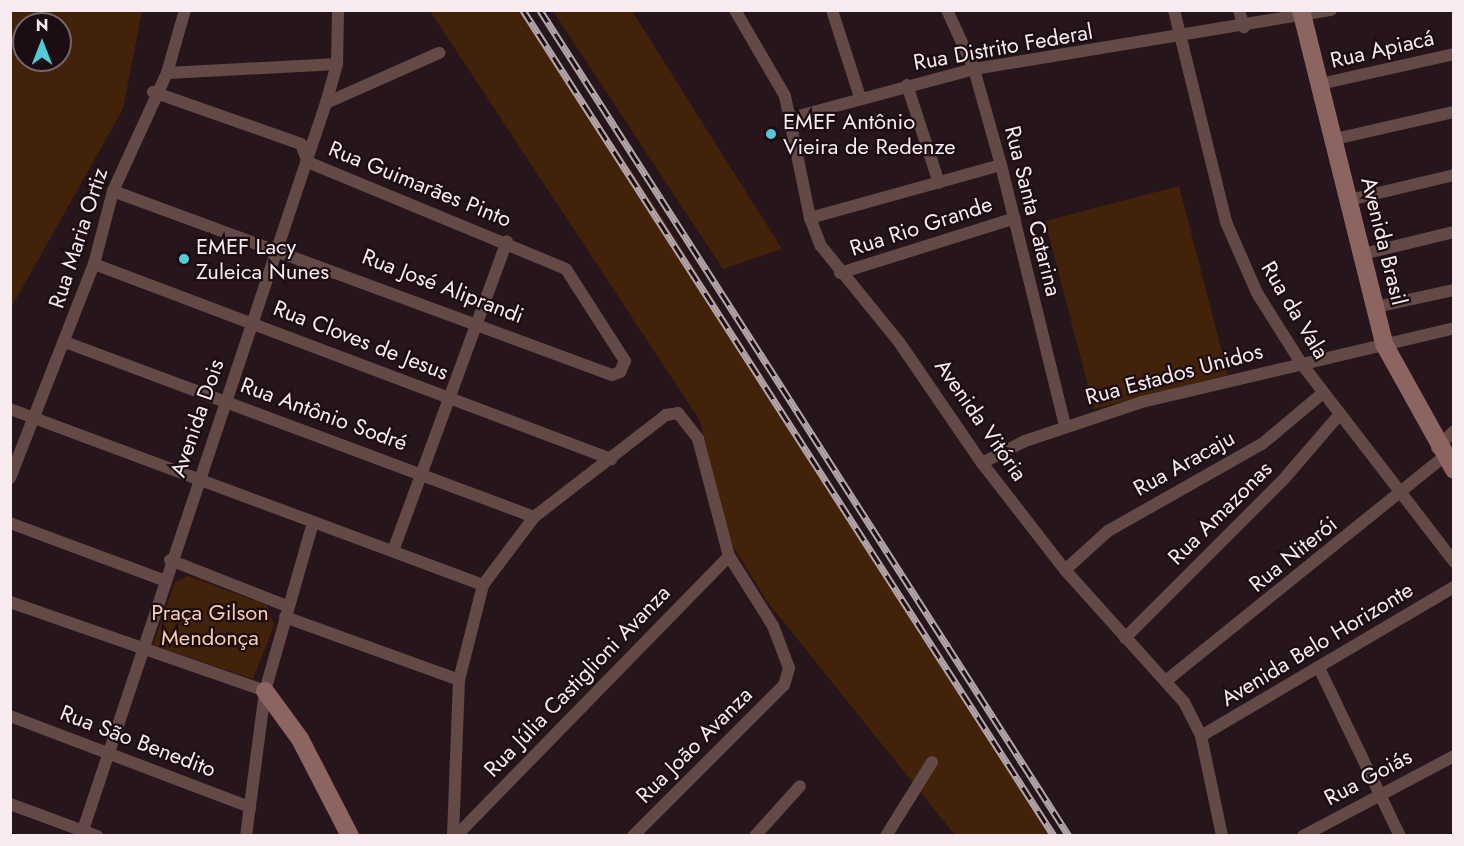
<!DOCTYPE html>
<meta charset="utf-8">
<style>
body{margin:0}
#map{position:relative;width:1464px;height:846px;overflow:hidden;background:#26161c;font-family:Jost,sans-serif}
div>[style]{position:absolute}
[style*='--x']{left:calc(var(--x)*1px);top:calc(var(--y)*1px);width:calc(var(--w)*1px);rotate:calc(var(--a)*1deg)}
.green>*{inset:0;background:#422209}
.street>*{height:12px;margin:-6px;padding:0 6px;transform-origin:6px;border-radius:6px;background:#634a47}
.secondary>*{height:18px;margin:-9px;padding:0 9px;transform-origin:9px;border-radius:9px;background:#8c6460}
.rail>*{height:7px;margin-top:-3.5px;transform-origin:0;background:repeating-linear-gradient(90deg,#1c0d13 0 14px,#b3a6aa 0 28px);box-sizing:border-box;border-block:2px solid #b3a6aa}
.dots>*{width:16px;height:16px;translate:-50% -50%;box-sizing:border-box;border:3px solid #1c0d13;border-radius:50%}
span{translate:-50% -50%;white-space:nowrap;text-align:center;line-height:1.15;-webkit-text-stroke:4.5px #1c0d13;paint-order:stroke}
.street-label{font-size:22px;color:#f7ebef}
.poi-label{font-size:22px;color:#f7ebef}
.left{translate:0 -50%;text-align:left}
.park-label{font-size:22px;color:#facdaf}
.frame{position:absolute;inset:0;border:12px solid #f7ebef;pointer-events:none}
.north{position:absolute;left:12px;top:12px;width:60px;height:60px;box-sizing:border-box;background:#1c0d13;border:2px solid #74666b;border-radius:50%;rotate:0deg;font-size:16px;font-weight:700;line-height:24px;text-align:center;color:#f7ebef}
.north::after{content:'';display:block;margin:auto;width:21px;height:27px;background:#52cbd7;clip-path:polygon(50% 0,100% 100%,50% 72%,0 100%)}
</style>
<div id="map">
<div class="green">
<i style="clip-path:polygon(evenodd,11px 10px,142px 11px,123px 109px,11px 308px,11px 10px,24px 24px,60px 24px,60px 60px,24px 60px,24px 24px)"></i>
<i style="clip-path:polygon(430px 11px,521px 11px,634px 174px,1054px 835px,955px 835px,766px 600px,730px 541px,699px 419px)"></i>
<i style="clip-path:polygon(553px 11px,632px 11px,782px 249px,723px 269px)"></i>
<i style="clip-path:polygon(1179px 186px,1228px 375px,1094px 409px,1045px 221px)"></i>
<i style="clip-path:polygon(188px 576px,267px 605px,274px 625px,253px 679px,153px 645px,175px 582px)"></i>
</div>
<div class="street">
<i style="--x:735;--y:10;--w:99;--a:59.8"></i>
<i style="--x:785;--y:96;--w:125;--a:78.4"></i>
<i style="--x:810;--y:218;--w:30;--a:69"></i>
<i style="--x:821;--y:246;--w:124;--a:50.9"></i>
<i style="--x:899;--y:342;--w:147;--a:55.6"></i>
<i style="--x:982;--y:463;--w:135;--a:52.2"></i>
<i style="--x:1065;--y:570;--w:178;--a:48"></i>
<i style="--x:1184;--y:702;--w:38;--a:63"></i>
<i style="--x:1201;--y:736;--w:102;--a:78.1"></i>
<i style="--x:832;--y:10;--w:91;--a:72.2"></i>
<i style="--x:947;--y:10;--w:65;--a:65.4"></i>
<i style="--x:974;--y:69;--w:100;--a:74.3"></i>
<i style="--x:1001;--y:165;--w:269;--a:76.2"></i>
<i style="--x:1174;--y:10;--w:218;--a:76.2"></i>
<i style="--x:1226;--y:222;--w:77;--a:66.4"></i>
<i style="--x:1257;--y:293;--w:83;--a:57.8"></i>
<i style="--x:1301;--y:363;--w:251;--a:52.4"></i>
<i style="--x:1239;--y:10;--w:18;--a:74"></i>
<i style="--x:167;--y:73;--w:170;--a:-3"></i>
<i style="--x:1320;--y:84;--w:137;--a:-12.6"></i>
<i style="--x:907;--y:85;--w:103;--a:71.9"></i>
<i style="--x:326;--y:103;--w:124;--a:-23.9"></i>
<i style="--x:791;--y:118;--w:189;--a:-15"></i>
<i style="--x:974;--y:69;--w:362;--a:-9.4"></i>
<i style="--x:1335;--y:139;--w:122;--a:-12.8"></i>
<i style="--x:113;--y:191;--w:532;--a:20.24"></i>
<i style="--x:612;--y:375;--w:9;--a:-21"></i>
<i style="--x:620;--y:372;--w:12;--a:-66"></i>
<i style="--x:625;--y:361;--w:109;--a:-122.7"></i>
<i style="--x:566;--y:269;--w:279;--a:-157.5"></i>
<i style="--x:308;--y:162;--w:19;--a:-111"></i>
<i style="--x:301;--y:144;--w:157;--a:-160.6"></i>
<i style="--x:1349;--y:200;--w:108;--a:-13.4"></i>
<i style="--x:810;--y:218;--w:198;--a:-15.5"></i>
<i style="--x:1363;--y:254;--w:94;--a:-13.6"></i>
<i style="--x:94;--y:264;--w:553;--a:20.67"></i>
<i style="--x:840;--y:273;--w:183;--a:-17.4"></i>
<i style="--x:1376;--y:307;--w:80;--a:-12.3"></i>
<i style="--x:65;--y:342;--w:501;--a:20.46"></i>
<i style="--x:10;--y:409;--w:505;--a:20.41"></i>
<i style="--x:1437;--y:448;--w:24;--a:-45"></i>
<i style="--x:982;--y:463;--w:48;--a:-27.1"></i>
<i style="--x:1025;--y:441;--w:123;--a:-18.4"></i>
<i style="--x:1142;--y:402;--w:321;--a:-13.3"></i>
<i style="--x:10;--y:478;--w:230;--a:-68.6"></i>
<i style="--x:94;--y:264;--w:75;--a:-75.4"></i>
<i style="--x:113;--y:191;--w:130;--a:-65.4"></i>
<i style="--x:167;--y:73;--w:66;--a:-74.1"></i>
<i style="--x:10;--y:523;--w:163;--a:20.4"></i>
<i style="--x:393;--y:551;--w:330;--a:-69.8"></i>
<i style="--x:170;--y:560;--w:126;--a:21.5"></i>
<i style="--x:1065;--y:570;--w:58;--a:-42.2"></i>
<i style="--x:1108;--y:531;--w:177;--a:-29.5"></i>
<i style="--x:1262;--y:444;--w:80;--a:-39.9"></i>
<i style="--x:10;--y:602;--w:270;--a:19.2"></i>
<i style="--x:285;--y:617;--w:185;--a:19.9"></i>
<i style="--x:1125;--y:638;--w:223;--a:-45"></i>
<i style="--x:1283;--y:480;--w:87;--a:-49.2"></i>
<i style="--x:1320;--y:670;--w:184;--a:64.3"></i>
<i style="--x:1167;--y:680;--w:355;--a:-38.9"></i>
<i style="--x:10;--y:716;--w:257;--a:20.8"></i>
<i style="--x:1201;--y:736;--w:294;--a:-30.5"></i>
<i style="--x:10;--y:804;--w:93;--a:20.2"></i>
<i style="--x:81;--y:836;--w:773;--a:-71.52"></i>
<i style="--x:326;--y:103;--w:41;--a:-74.2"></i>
<i style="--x:337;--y:64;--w:54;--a:-88.9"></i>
<i style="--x:246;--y:836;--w:146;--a:-82.5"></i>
<i style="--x:265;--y:691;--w:175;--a:-74.1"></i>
<i style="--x:453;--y:836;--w:156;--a:-87.8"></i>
<i style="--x:459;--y:680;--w:98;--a:-75.8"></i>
<i style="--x:483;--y:585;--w:85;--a:-53.1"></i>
<i style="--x:534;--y:517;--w:167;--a:-37.7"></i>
<i style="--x:666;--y:415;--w:12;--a:-9"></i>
<i style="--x:678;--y:413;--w:33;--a:52"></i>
<i style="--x:698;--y:439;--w:121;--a:75.2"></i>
<i style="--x:729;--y:556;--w:83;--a:57.8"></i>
<i style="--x:773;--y:626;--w:45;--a:69.1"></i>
<i style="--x:789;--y:668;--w:18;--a:106"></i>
<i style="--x:784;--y:685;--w:214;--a:135"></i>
<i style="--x:456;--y:836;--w:391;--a:-45.7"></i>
<i style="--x:755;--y:836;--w:67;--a:-48"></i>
<i style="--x:886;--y:836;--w:87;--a:-58.1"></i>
<i style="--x:1303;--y:836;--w:171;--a:-27.9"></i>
</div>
<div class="secondary">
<i style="--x:1301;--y:10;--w:344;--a:76"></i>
<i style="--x:1384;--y:344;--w:144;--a:60.9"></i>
<i style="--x:265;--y:691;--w:59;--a:53.9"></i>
<i style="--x:300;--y:739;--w:109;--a:62.7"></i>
</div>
<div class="rail">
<i style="--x:523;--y:10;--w:982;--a:57.26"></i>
<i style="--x:540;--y:10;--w:981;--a:57.36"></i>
</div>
<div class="dots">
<i style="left:771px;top:134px;background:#52cbd7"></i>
<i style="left:184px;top:259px;background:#52cbd7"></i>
</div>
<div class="street-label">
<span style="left:1003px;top:47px;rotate:-10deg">Rua Distrito Federal</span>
<span style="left:1382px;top:49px;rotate:-13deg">Rua Apiacá</span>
<span style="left:420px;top:184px;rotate:22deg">Rua Guimarães Pinto</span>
<span style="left:1033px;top:211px;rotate:76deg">Rua Santa Catarina</span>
<span style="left:921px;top:226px;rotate:-18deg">Rua Rio Grande</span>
<span style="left:78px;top:238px;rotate:-72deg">Rua Maria Ortiz</span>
<span style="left:1384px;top:241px;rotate:76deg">Avenida Brasil</span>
<span style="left:443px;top:286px;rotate:21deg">Rua José Aliprandi</span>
<span style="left:1295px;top:310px;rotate:59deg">Rua da Vala</span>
<span style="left:361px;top:340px;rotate:21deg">Rua Cloves de Jesus</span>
<span style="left:1174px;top:374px;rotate:-15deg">Rua Estados Unidos</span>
<span style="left:324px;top:414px;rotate:20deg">Rua Antônio Sodré</span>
<span style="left:197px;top:418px;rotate:-71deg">Avenida Dois</span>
<span style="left:981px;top:420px;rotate:55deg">Avenida Vitória</span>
<span style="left:1184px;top:463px;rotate:-29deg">Rua Aracaju</span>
<span style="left:1220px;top:513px;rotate:-45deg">Rua Amazonas</span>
<span style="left:1293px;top:554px;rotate:-39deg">Rua Niterói</span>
<span style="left:1317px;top:644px;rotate:-31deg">Avenida Belo Horizonte</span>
<span style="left:577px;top:681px;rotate:-46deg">Rua Júlia Castiglioni Avanza</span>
<span style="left:138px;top:741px;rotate:21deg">Rua São Benedito</span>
<span style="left:694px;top:745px;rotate:-45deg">Rua João Avanza</span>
<span style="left:1368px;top:777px;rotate:-28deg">Rua Goiás</span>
</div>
<div class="poi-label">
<span class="left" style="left:783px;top:134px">EMEF Antônio<br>Vieira de Redenze</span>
<span class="left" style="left:196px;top:259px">EMEF Lacy<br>Zuleica Nunes</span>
</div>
<div class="park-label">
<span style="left:210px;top:625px">Praça Gilson<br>Mendonça</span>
</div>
<div class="frame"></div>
<div class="north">N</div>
</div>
